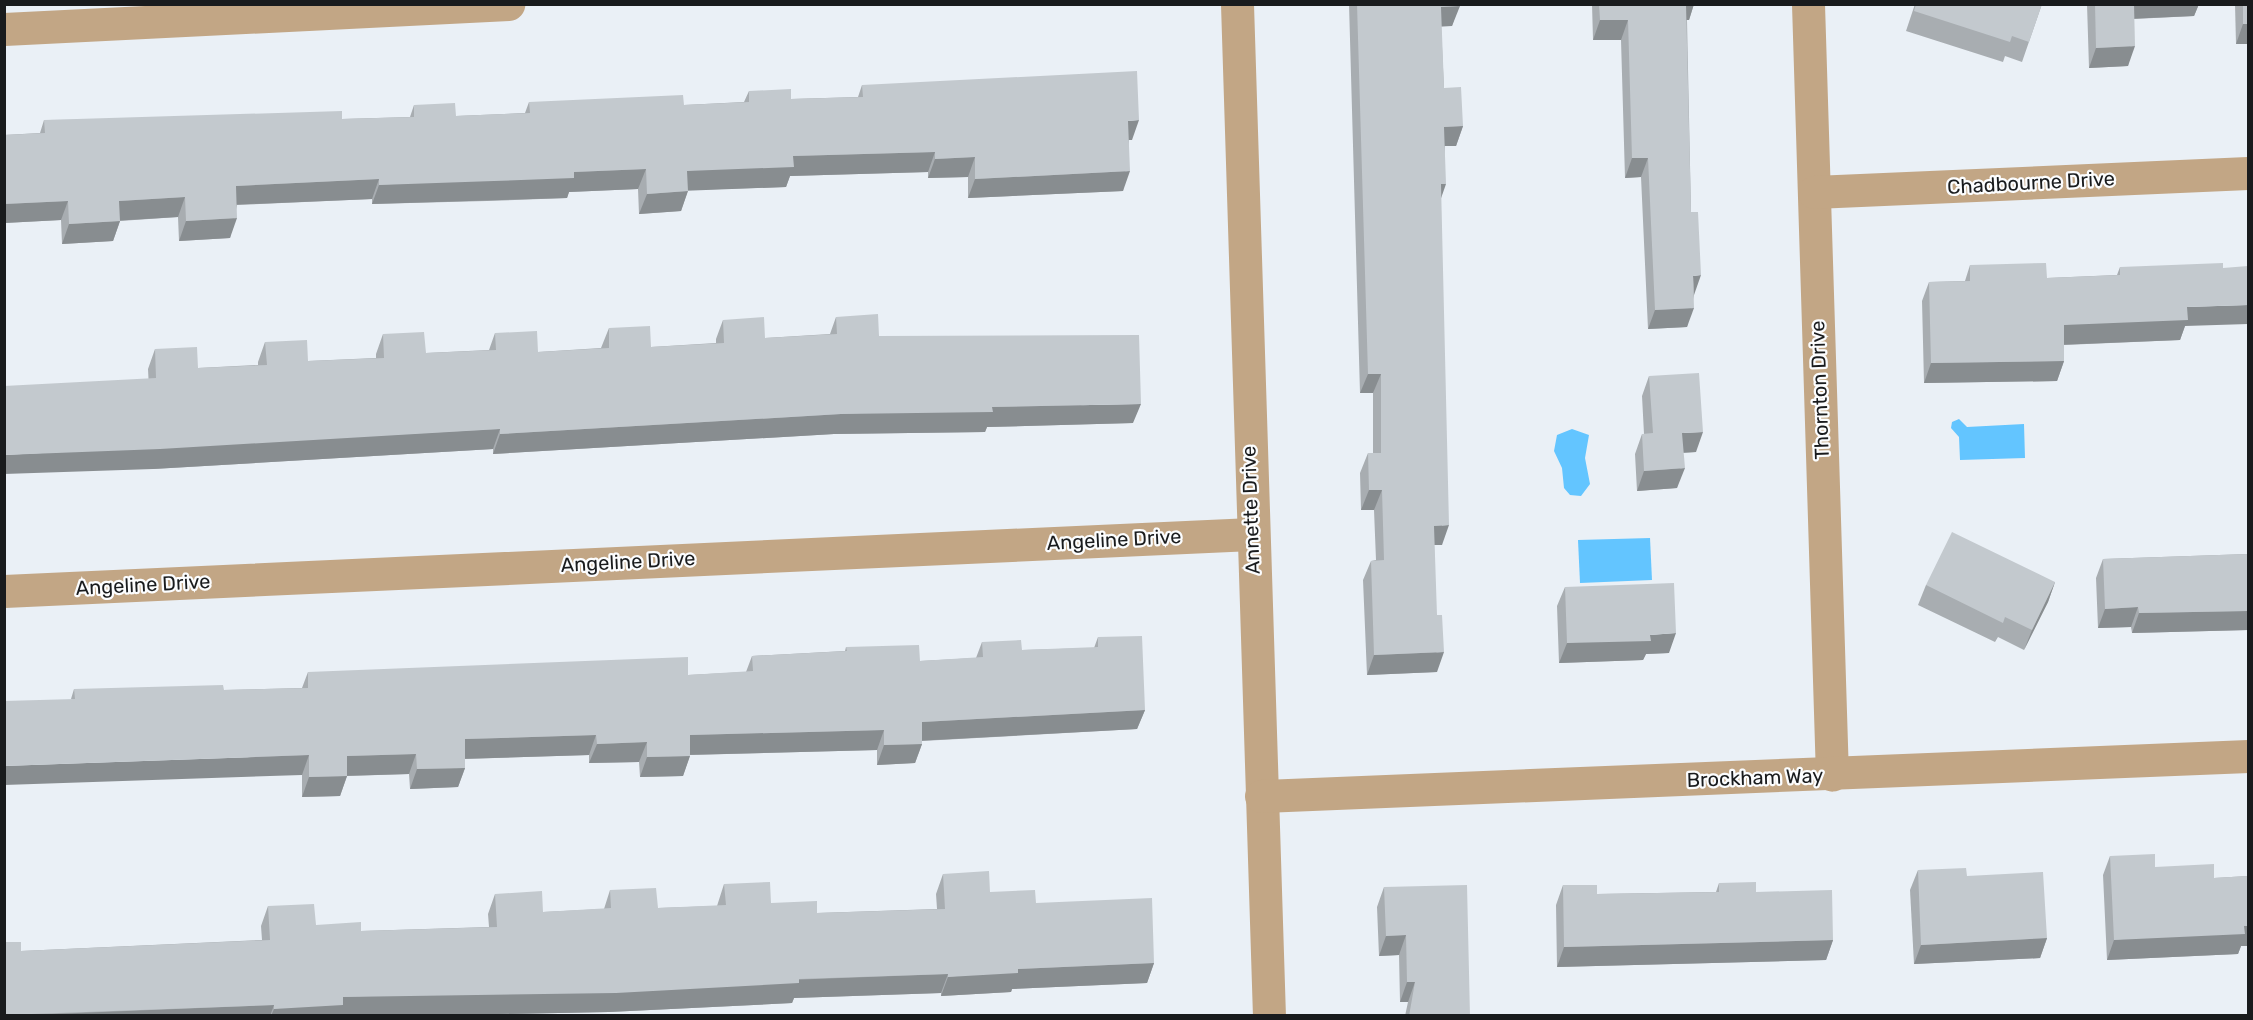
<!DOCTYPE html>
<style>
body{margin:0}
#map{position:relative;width:2253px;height:1020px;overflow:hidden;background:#eaf0f6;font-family:Rubik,sans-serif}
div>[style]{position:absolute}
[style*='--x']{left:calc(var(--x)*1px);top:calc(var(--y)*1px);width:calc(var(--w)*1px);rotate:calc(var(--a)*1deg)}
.water>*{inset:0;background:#63c5ff}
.minor>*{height:33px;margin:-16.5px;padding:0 16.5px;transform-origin:16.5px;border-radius:16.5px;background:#c2a685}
.wall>*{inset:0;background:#a8adb1}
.shaded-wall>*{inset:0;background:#888d90}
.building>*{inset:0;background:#c3c9ce}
span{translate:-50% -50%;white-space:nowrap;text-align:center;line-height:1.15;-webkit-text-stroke:4.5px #fcfdfe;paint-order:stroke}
.street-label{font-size:20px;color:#191b1d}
.frame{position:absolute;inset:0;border:6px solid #191b1d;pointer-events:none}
</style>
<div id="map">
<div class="water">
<i style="clip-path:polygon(1959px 419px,1967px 427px,2024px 424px,2025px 458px,1960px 460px,1959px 437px,1951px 428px,1952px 422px)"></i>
<i style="clip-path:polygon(1572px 429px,1589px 435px,1585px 458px,1590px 484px,1581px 496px,1570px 495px,1564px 488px,1562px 468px,1554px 451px,1557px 435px)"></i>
<i style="clip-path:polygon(1650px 538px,1652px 580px,1580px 583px,1578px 540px)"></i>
</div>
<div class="minor">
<i style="--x:1237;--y:4;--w:1013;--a:88.19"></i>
<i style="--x:1808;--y:4;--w:771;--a:88.22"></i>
<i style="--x:4;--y:29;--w:505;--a:-2.84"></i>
<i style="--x:1814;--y:192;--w:434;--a:-2.5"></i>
<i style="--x:4;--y:591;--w:1249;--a:-2.62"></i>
<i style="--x:1261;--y:796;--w:988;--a:-2.32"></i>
</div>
<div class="wall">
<i style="clip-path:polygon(1349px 4px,1459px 4px,1452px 26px,1441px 26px,1444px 88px,1463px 126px,1456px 146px,1445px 146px,1441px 198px,1442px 545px,1434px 545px,1437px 672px,1367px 675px,1363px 580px,1371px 561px,1376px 560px,1374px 510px,1361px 510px,1360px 473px,1368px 453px,1373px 453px,1373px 393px,1360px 393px)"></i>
<i style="clip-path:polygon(1592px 4px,1694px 4px,1689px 20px,1687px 20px,1691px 212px,1694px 295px,1687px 327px,1648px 329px,1641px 177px,1625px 178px,1621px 40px,1593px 40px)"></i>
<i style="clip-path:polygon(1915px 4px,2042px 4px,2022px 62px,2005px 56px,2003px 62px,1906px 31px)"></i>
<i style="clip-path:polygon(2087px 4px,2199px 4px,2194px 16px,2134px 19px,2128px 66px,2089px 68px)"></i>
<i style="clip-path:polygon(2235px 4px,2248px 4px,2248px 44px,2236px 44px)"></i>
<i style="clip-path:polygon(862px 85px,1132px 140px,1129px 140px,1123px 191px,968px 198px,968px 177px,928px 178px,928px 172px,790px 176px,786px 187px,688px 190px,681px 211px,639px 214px,638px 189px,569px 192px,567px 198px,487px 201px,372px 204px,372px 199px,237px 205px,230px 238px,179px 241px,178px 217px,120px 221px,113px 241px,62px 244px,61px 220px,4px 223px,4px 135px,40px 133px,44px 120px,342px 119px,410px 117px,414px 105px,456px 116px,525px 113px,529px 102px,684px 105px,744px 102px,749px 91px,791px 99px,858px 97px)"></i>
<i style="clip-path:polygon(1970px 265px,2047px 278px,2117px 275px,2120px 267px,2185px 326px,2180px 340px,2064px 345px,2064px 361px,2057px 381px,1924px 383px,1922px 301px,1929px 282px,1965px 281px)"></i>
<i style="clip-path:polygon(836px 317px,879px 336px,1133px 423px,987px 427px,985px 432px,834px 434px,493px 454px,493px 449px,153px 469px,148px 369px,155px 349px,198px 368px,258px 365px,258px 362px,265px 342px,308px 361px,376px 358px,376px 354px,383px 334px,426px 353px,489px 350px,495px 333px,538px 352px,601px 348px,609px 328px,651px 347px,716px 343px,716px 339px,723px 320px,765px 338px,830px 334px)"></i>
<i style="clip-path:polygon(1649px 376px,1696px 452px,1683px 453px,1677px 488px,1637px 491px,1635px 454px,1642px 434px,1644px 434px,1642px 396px)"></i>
<i style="clip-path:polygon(2248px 554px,2248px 630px,2132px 633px,2131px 627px,2098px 628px,2096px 578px,2103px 559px)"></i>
<i style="clip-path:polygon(2055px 582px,2048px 602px,2024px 650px,1998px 637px,1995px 642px,1918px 605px,1926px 585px)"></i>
<i style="clip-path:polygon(1565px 587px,1669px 653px,1646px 654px,1643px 660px,1559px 663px,1557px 606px)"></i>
<i style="clip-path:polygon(1098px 637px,1145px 710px,1137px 729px,922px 741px,922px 744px,915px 763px,877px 765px,877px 750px,690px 755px,683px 776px,640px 777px,639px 762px,589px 763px,589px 755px,465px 759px,465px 768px,458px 787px,410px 789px,409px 774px,347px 776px,340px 796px,302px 797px,302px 775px,71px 699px,74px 689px,224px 690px,302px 688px,308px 672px,688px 675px,746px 672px,752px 656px,845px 651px,846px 647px,920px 661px,976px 658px,982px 642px,1022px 650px,1094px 648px)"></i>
<i style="clip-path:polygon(2110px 856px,2155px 867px,2214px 878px,2248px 876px,2248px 946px,2241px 946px,2238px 954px,2107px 960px,2103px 875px)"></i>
<i style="clip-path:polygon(1918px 870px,1967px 876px,2047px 938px,2040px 958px,1914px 964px,1910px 890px)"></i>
<i style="clip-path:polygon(943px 874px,990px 892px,1036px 903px,1154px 963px,1147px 983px,1012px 989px,1011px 992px,941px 996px,941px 993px,794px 998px,792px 1003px,609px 1012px,396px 1016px,4px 1016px,21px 951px,262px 940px,261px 926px,268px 906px,316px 925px,361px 931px,489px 927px,488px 914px,495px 894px,543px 912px,604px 909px,610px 890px,658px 908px,717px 906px,724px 884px,771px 903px,817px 913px,937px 909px,936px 894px)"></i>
<i style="clip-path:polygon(1719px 883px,1756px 892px,1833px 940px,1826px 960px,1557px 967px,1556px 905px,1563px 885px,1597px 894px,1716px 892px)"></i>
<i style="clip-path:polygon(1384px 887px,1470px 1016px,1405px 1016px,1408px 1002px,1400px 1002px,1399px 955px,1379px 956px,1377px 907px)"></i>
</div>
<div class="shaded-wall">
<i style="clip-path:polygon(1685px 4px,1694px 4px,1689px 20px,1679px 20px)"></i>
<i style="clip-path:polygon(2131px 4px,2199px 4px,2194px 16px,2126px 19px)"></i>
<i style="clip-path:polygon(1460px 6px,1452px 26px,1434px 27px,1441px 7px)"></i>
<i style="clip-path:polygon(1600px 20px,1628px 20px,1621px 40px,1593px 40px)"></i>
<i style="clip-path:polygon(2243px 24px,2248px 24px,2248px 44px,2236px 44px)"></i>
<i style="clip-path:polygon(2135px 46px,2128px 66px,2089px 68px,2096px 48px)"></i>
<i style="clip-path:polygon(1139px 120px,1132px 140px,1121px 140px,1128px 121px)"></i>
<i style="clip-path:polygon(1463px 126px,1456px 146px,1437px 146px,1444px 127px)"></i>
<i style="clip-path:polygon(935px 152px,928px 172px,790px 176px,786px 187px,680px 191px,687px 171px,793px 156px)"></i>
<i style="clip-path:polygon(975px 157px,968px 177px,928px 178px,935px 159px)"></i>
<i style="clip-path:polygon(1632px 158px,1648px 158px,1641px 177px,1625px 178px)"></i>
<i style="clip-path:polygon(646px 169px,638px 189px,569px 192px,567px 198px,372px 204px,379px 185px,574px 172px)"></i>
<i style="clip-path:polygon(1130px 171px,1123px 191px,968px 198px,975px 179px)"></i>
<i style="clip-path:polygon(379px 179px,372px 199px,228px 205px,236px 186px)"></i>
<i style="clip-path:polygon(1441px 184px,1446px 184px,1439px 204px)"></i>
<i style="clip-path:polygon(688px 191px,681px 211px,639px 214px,647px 194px)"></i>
<i style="clip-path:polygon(185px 197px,178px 217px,112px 221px,119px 201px)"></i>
<i style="clip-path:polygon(68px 201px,61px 220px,4px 223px,4px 204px)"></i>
<i style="clip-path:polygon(237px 218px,230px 238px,179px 241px,186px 221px)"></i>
<i style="clip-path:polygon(120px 221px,113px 241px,62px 244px,69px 224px)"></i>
<i style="clip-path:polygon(1701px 275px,1694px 295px,1693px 276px)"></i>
<i style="clip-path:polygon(2248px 305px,2248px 324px,2185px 326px,2180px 340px,2056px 345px,2064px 325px,2187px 307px)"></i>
<i style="clip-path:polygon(1694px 308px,1687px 327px,1648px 329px,1655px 310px)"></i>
<i style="clip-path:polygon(2064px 361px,2057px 381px,1924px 383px,1931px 363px)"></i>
<i style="clip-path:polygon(1368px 374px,1381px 374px,1373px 393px,1360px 393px)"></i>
<i style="clip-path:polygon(1141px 404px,1133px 423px,987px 427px,985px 432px,834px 434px,493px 454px,500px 434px,841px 414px,992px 407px)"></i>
<i style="clip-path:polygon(500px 429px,493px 449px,153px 469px,4px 474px,4px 455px)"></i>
<i style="clip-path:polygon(1703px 432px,1696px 452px,1675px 453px,1682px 433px)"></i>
<i style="clip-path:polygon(1685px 468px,1677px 488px,1637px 491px,1644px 471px)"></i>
<i style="clip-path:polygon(1369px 490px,1382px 490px,1374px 510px,1361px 510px)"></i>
<i style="clip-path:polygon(1449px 525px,1442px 545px,1426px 545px,1434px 526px)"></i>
<i style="clip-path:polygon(2055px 582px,2048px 602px,2024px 650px,2032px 630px)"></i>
<i style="clip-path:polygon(2138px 607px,2131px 627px,2098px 628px,2105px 609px)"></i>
<i style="clip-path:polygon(2248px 611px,2248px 630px,2132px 633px,2139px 613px)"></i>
<i style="clip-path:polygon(1676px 633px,1669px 653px,1646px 654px,1643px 660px,1559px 663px,1567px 643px,1650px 635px)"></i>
<i style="clip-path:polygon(1444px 652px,1437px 672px,1367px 675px,1374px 655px)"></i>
<i style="clip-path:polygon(1145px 710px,1137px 729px,915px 741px,922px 722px)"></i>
<i style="clip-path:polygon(884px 730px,877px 750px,683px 755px,690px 735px)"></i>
<i style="clip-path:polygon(596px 735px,589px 755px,457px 759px,465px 739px)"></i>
<i style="clip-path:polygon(647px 742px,639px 762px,589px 763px,597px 744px)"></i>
<i style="clip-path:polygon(922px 744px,915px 763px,877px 765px,884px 745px)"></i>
<i style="clip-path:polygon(416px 754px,409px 774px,340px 776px,347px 756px)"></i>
<i style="clip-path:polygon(309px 755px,302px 775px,4px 785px,4px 766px)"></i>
<i style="clip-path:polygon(690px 756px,683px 776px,640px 777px,647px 757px)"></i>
<i style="clip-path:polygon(465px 768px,458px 787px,410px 789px,417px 769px)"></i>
<i style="clip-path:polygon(347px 776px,340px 796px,302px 797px,309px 777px)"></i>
<i style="clip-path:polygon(2244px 926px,2248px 926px,2248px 946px,2241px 946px,2238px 954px,2107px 960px,2114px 940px)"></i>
<i style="clip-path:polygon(1406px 935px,1399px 955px,1379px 956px,1386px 936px)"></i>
<i style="clip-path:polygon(2047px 938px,2040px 958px,1914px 964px,1921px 945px)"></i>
<i style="clip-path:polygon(1833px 940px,1826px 960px,1557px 967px,1564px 947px)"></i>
<i style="clip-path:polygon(1154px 963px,1147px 983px,1012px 989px,1011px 992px,941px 996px,948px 977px,1018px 969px)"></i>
<i style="clip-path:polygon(948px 974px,941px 993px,794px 998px,792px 1003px,609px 1012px,396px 1016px,271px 1016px,274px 1009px,343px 997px)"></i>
<i style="clip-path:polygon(1407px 982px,1415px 982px,1408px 1002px,1400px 1002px)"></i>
<i style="clip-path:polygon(274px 1005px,270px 1016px,4px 1016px)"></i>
</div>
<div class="building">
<i style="clip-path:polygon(1357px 4px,1459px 4px,1460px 6px,1441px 7px,1444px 88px,1461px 87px,1463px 126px,1444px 127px,1446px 184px,1441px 184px,1449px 525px,1434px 526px,1437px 615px,1442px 615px,1444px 652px,1374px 655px,1371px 561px,1384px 560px,1382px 490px,1369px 490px,1368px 453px,1381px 453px,1381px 374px,1368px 374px)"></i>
<i style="clip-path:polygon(1599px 4px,1686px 4px,1691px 212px,1698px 212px,1701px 275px,1693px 276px,1694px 308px,1655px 310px,1648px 158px,1632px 158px,1628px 20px,1600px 20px)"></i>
<i style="clip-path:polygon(1916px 4px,2042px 4px,2029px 42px,2012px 36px,2010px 42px,1914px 11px)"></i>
<i style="clip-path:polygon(2095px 4px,2134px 4px,2135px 46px,2096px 48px)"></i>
<i style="clip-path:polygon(2243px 4px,2248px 4px,2248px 24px,2243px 24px)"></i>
<i style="clip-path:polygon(1137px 71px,1139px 120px,1128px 121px,1130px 171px,975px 179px,975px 157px,935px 159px,935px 152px,793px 156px,794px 167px,687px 171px,688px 191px,647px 194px,646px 169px,574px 172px,574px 178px,494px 181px,379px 185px,379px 179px,236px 186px,237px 218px,186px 221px,185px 197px,119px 201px,120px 221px,69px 224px,68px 201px,4px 204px,4px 135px,45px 133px,44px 120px,342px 111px,342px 119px,414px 117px,414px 105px,455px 103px,456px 116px,530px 113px,529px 102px,683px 95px,684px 105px,749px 102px,749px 91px,791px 89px,791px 99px,863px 97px,862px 85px)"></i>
<i style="clip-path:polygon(2046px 263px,2047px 278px,2120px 275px,2120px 267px,2223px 263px,2223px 268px,2248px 266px,2248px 305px,2187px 307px,2188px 320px,2064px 325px,2064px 361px,1931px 363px,1929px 282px,1970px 281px,1970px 265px)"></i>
<i style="clip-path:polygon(878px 314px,879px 336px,1139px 335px,1141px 404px,992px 407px,993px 412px,841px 414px,500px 434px,500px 429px,160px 449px,4px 455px,4px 386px,156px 378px,155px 349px,197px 347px,198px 368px,267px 365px,265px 342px,307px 340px,308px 361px,384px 358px,383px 334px,424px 332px,426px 353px,496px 350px,495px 333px,537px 331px,538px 352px,609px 348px,609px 328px,650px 326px,651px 347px,724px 343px,723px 320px,764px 317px,765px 338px,837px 334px,836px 317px)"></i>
<i style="clip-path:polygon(1699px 373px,1703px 432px,1682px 433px,1685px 468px,1644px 471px,1642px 434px,1653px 433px,1649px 376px)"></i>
<i style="clip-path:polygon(1952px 532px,2055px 582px,2032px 630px,2005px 617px,2003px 623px,1926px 585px)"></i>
<i style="clip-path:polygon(2248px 554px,2248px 611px,2139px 613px,2138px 607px,2105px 609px,2103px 559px)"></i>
<i style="clip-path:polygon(1674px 583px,1676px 633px,1650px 635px,1651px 641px,1567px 643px,1565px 587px)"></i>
<i style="clip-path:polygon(1142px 636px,1145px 710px,922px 722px,922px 744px,884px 745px,884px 730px,690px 735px,690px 756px,647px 757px,647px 742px,597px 744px,596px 735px,465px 739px,465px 768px,417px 769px,416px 754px,347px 756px,347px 776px,309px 777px,309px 755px,4px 766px,4px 701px,75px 699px,74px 689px,223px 685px,224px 690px,308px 688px,308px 672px,688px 657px,688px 675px,753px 671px,752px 656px,847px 651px,846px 647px,919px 645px,920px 661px,983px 657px,982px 642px,1021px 640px,1022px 650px,1098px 647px,1098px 637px)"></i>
<i style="clip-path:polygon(2155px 854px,2155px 867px,2214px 864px,2214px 878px,2248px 876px,2248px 926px,2244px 926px,2245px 934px,2114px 940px,2110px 856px)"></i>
<i style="clip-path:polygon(1966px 868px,1967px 876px,2043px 872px,2047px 938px,1921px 945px,1918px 870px)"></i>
<i style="clip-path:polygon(989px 871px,990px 892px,1035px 890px,1036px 903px,1152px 898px,1154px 963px,1018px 969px,1018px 973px,948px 977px,948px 974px,799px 979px,799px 983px,616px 993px,343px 997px,343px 1005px,274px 1009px,274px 1005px,4px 1015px,4px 942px,21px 942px,21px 951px,270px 940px,268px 906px,314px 904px,316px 925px,361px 922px,361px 931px,497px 927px,495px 894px,542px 891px,543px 912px,611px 908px,610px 890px,656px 888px,658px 908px,726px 905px,724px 884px,770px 882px,771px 903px,817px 901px,817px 913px,945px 909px,943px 874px)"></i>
<i style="clip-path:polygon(1756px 882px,1756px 892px,1832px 890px,1833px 940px,1564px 947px,1563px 885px,1597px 885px,1597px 894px,1719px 892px,1719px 883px)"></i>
<i style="clip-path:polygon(1467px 885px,1470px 1016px,1409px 1016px,1415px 982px,1407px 982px,1406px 935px,1386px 936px,1384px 887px)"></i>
</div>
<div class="street-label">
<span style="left:2031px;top:183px;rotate:-3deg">Chadbourne Drive</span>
<span style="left:1820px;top:390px;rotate:-92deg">Thornton Drive</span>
<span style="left:1251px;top:510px;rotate:-92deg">Annette Drive</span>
<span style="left:1114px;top:540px;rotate:-3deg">Angeline Drive</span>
<span style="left:628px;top:562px;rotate:-3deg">Angeline Drive</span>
<span style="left:143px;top:585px;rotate:-3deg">Angeline Drive</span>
<span style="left:1755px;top:778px;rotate:-2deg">Brockham Way</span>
</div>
<div class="frame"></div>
</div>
